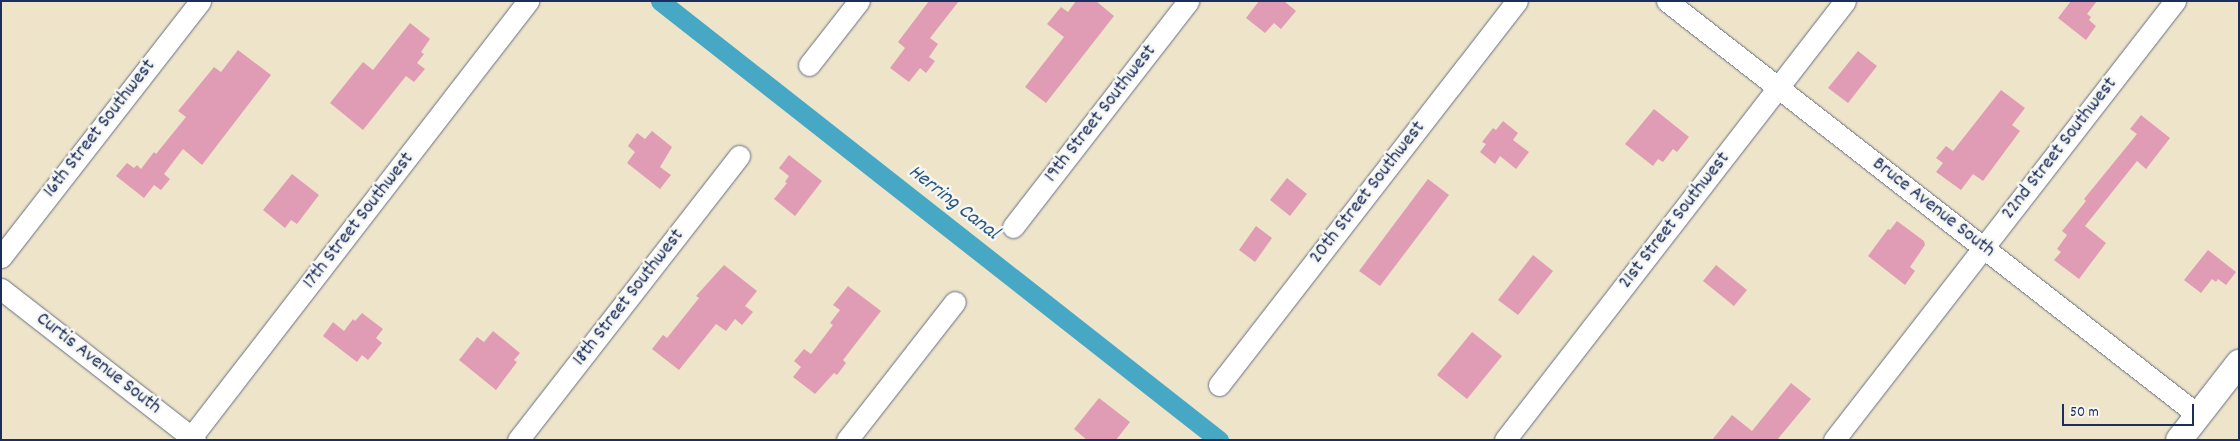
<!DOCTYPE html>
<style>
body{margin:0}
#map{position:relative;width:2240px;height:441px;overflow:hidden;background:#eee4c9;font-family:Dekko,sans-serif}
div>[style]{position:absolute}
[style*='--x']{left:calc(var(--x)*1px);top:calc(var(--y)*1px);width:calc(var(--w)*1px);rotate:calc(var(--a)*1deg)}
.canal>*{height:19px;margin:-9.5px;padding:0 9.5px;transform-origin:9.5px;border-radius:9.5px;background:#47a8c6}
.building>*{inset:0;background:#e19cb5}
.roads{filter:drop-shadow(0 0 1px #656e83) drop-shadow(0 0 1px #656e83)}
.minor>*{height:21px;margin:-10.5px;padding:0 10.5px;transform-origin:10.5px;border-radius:10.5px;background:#fff}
.tertiary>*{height:26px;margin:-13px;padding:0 13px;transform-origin:13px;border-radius:13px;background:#fff}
span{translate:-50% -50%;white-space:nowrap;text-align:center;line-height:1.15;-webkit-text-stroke:5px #f6f6f2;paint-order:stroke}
.street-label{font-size:20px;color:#1b2f5e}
.water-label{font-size:21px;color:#2a5982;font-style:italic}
.frame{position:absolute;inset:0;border:2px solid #1b2f5e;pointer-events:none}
.scale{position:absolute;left:2062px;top:404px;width:132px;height:22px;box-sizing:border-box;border:2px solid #1b2f5e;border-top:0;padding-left:6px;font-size:15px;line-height:18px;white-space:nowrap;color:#1b2f5e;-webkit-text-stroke:4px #f6f6f2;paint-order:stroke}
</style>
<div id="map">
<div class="canal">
<i style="--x:660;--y:1;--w:711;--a:38.14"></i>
</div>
<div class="building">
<i style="clip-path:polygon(929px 1px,959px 1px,930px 38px,938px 44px,929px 57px,935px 61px,926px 73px,920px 68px,909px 82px,890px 68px,905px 48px,898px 42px)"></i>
<i style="clip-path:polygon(1076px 1px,1096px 1px,1114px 16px,1046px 103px,1025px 87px,1064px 37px,1047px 24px,1061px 7px,1068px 12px)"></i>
<i style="clip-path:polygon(1259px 1px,1284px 1px,1296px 11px,1281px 29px,1274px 23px,1265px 33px,1246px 18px)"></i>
<i style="clip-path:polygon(2071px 1px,2097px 1px,2087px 14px,2091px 17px,2089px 20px,2096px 26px,2086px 40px,2058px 18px)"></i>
<i style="clip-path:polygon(410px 23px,430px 39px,421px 52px,424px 54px,417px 63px,425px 69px,414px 82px,406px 76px,363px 130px,330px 103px,363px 62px,373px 70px)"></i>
<i style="clip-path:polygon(238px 50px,271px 75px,202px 165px,183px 149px,164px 174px,170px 179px,161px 190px,154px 185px,144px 198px,116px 176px,127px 163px,134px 168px,137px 165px,141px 169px,154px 152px,156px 154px,186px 117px,178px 111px,214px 67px,221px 72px)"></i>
<i style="clip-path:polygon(1858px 51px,1877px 66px,1848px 103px,1828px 88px)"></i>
<i style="clip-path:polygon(2001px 90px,2025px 108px,2012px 125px,2020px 131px,1983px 181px,1973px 174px,1961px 190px,1936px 172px,1943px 163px,1936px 158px,1946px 146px,1953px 151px)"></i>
<i style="clip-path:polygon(1654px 109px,1689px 137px,1677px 152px,1673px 149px,1663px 162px,1658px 159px,1653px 166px,1625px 144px)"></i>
<i style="clip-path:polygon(2141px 115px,2170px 138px,2146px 169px,2137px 161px,2085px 226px,2106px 243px,2079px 279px,2054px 260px,2061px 252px,2057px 249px,2067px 235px,2062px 231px,2086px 201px,2084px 199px,2137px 134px,2130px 129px)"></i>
<i style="clip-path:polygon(1503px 121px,1518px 133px,1513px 140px,1529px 152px,1516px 169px,1500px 156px,1495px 164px,1480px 152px,1486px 144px,1482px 142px,1493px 128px,1496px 130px)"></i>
<i style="clip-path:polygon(652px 131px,672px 147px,660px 167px,671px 175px,660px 189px,627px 163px,635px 152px,628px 146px,637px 133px,645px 139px)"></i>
<i style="clip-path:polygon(789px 155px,822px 181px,795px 216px,774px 199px,787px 183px,785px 182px,789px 176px,779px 168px)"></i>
<i style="clip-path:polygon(292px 174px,319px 195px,297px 224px,291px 220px,285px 228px,263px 210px)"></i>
<i style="clip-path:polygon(1287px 178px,1307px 194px,1290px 216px,1270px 200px)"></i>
<i style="clip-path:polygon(1428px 179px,1449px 195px,1380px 286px,1359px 271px)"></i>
<i style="clip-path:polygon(1897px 221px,1924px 241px,1925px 245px,1910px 267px,1915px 271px,1905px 285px,1868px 256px,1888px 229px,1890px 230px)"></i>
<i style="clip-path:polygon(1256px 226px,1272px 238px,1255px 262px,1239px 250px)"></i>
<i style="clip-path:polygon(2208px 250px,2236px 272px,2226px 285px,2218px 279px,2216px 282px,2212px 279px,2201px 293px,2184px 280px)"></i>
<i style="clip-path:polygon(1533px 255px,1553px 271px,1518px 315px,1498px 300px)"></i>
<i style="clip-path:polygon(724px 265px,757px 291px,745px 306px,753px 312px,742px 325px,735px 319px,726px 331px,716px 324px,679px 370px,652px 349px,663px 335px,667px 338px,699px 298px,696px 296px)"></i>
<i style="clip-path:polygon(1716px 265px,1747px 290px,1734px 306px,1703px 281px)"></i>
<i style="clip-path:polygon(848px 286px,881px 311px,843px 360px,846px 363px,837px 375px,834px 373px,815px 394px,793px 377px,801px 367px,794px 361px,804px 349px,811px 354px,833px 325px,830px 323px,840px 310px,833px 305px)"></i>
<i style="clip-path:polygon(362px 313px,383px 329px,376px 338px,382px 343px,368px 360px,362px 355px,357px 362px,323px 336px,333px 322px,344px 331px,353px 319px,355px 321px)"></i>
<i style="clip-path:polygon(493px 331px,520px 353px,514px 360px,517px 362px,496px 390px,459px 360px,477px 337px,484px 342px)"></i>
<i style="clip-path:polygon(1472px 332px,1502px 356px,1467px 399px,1437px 375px)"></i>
<i style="clip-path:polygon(1791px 383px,1811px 399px,1777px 440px,1712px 440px,1732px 415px,1752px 431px)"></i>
<i style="clip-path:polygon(1099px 398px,1130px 422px,1116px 440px,1087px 440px,1074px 429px)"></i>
</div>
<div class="roads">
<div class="minor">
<i style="--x:1667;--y:1;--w:673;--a:37.94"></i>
<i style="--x:809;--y:65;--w:81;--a:-52"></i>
<i style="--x:1013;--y:227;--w:286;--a:-52.2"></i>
<i style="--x:1;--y:257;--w:324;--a:-52.1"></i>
<i style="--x:1;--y:289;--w:246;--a:37.9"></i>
<i style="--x:1219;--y:385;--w:486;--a:-52.2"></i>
<i style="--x:189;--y:440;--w:555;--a:-52.32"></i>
<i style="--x:518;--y:440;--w:360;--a:-52.1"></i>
<i style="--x:847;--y:440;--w:175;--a:-52"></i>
<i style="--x:1505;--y:440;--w:555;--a:-52.24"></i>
<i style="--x:1834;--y:440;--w:556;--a:-52.16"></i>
</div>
<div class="tertiary">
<i style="--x:2179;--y:440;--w:98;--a:-52.1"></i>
</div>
</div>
<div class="street-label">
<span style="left:1101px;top:114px;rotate:-52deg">19th Street Southwest</span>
<span style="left:100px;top:129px;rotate:-52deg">16th Street Southwest</span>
<span style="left:2060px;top:149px;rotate:-52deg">22nd Street Southwest</span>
<span style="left:1368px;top:193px;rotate:-52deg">20th Street Southwest</span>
<span style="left:1933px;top:208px;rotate:38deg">Bruce Avenue South</span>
<span style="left:359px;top:221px;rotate:-52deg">17th Street Southwest</span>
<span style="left:1675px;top:221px;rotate:-52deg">21st Street Southwest</span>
<span style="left:629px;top:298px;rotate:-52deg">18th Street Southwest</span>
<span style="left:98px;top:364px;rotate:38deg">Curtis Avenue South</span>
</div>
<div class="water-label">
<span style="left:953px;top:203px;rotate:38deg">Herring Canal</span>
</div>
<div class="frame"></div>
<div class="scale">50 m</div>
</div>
